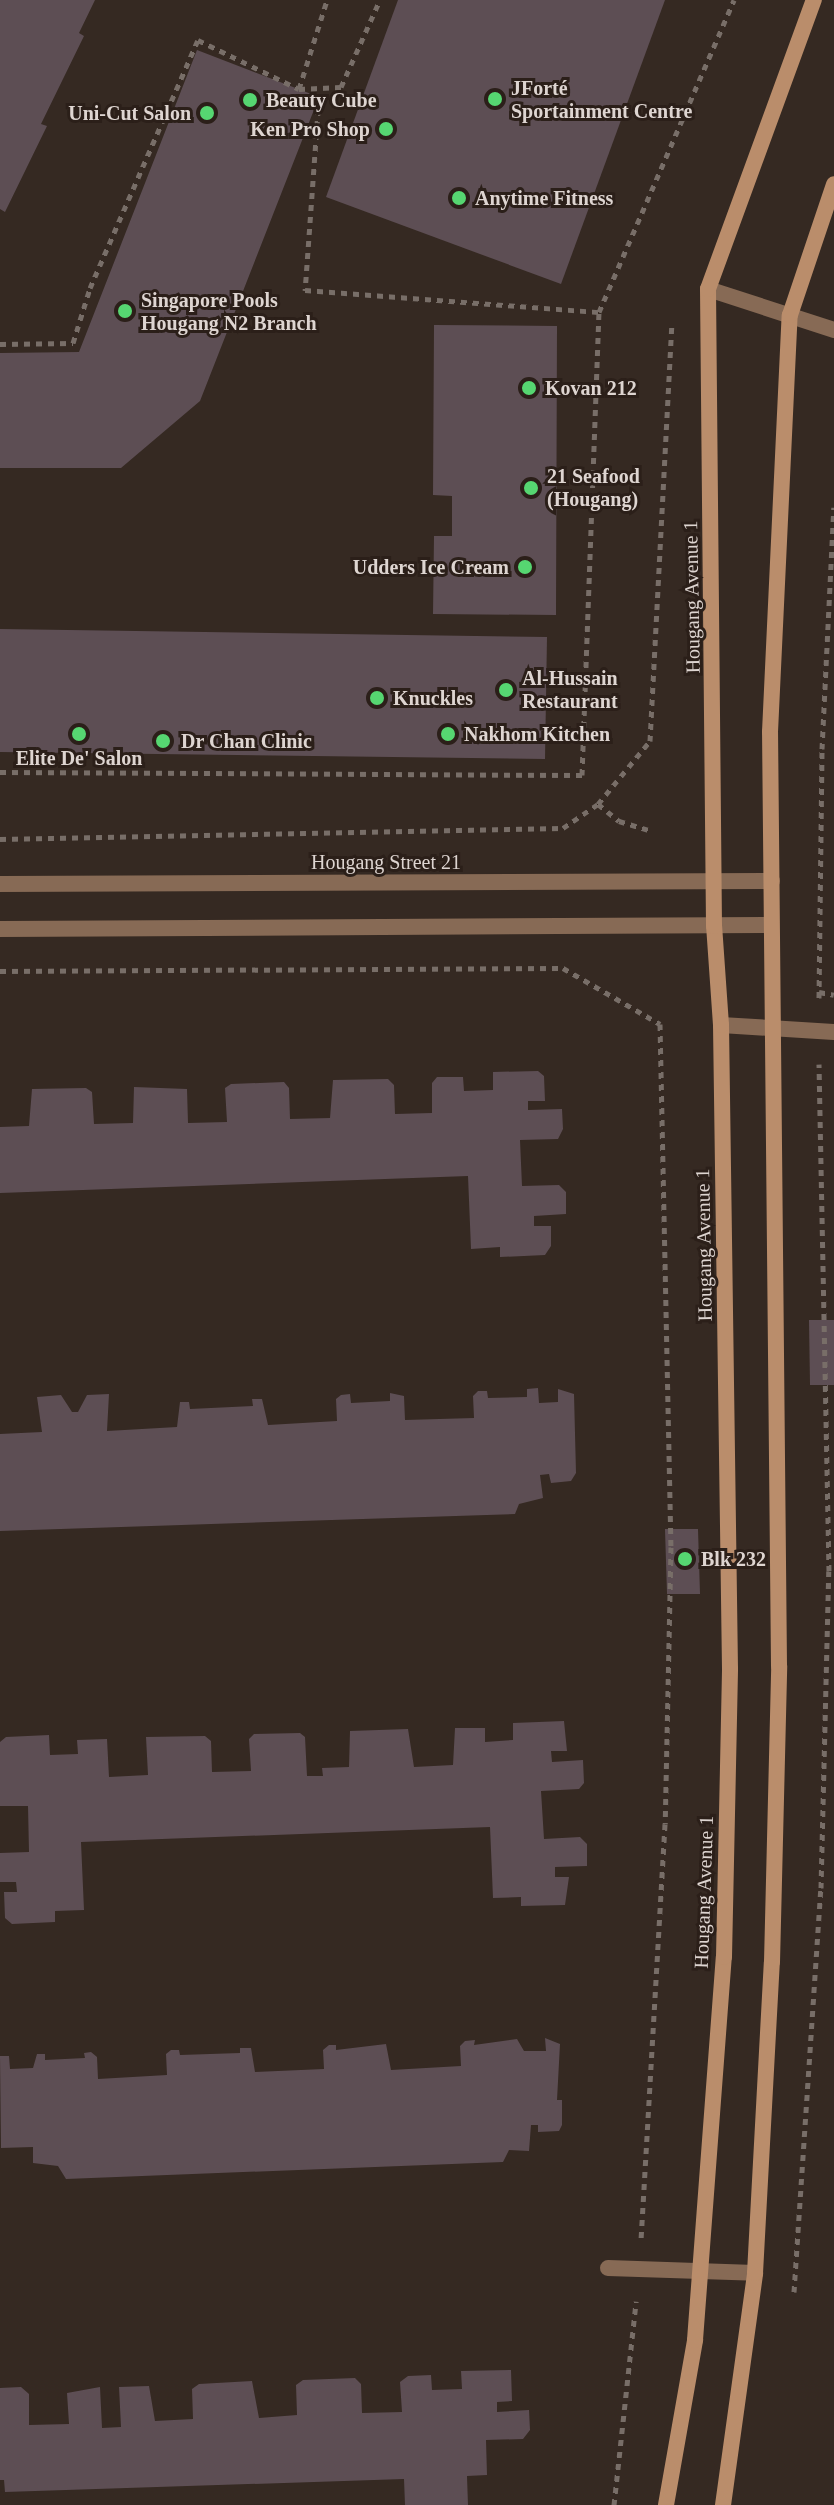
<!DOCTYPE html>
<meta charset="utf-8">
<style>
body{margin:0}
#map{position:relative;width:834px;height:2505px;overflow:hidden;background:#352922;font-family:"Times New Roman",serif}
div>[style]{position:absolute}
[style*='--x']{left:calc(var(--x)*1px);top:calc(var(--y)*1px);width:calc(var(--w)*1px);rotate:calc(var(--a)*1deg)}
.building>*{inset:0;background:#5d4e54}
.path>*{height:5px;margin-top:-2.5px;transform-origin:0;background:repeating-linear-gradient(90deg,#786e68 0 6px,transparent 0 12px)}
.lane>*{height:16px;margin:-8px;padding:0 8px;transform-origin:8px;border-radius:8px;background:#876a55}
.street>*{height:16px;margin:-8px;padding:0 8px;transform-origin:8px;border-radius:8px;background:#876a55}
.secondary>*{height:16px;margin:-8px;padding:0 8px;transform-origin:8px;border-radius:8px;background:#ba8d6b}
.dots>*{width:22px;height:22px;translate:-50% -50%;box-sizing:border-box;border:4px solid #2b1f19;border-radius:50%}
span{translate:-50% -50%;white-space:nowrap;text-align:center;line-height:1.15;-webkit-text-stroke:6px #2b1f19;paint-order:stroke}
.poi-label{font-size:20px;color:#ded5d1;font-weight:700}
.left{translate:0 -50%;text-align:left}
.right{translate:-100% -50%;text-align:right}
.street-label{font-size:20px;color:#ded5d1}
</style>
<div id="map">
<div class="building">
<i style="clip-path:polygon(0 0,95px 0,79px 33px,84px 36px,41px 124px,47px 126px,5px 212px,0 209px)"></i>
<i style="clip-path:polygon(398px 0,665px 0,561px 284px,326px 197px)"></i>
<i style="clip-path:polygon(197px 50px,319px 97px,200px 401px,121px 468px,0 468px,0 353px,79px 352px)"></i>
<i style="clip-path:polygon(434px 325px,557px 326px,556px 615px,433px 614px,434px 536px,452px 536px,452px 496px,433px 495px)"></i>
<i style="clip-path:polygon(0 629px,547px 637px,545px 759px,0 752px)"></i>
<i style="clip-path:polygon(538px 1071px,544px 1076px,545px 1101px,528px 1101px,528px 1110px,562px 1109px,563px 1129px,558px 1139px,520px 1140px,522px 1186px,559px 1185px,566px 1192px,566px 1214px,534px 1216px,534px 1226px,551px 1226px,551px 1246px,545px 1255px,500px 1257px,500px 1247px,471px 1249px,468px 1176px,0 1193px,0 1127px,29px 1126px,32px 1089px,86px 1088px,92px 1092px,94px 1124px,133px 1123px,134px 1087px,187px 1089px,188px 1123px,227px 1122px,225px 1088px,231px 1084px,284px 1082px,289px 1088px,290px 1119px,330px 1118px,333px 1080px,388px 1079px,394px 1085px,395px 1114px,432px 1113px,432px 1083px,437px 1077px,463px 1077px,464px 1091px,493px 1090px,493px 1072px)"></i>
<i style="clip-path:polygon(809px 1320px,834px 1320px,834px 1385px,810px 1385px)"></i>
<i style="clip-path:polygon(538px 1388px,539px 1403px,558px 1402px,558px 1389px,574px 1394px,576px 1473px,571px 1481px,551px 1483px,549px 1474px,540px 1475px,543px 1498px,519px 1504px,515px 1514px,0 1531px,0 1434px,42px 1432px,37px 1397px,61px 1395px,72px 1412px,78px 1412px,87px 1395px,109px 1394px,107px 1431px,177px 1427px,180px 1402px,189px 1402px,190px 1409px,253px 1406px,252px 1399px,262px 1399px,268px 1425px,337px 1421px,336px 1399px,341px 1395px,350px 1394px,351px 1403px,390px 1401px,390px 1393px,404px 1396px,405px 1420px,474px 1418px,473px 1396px,478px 1391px,487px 1391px,488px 1398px,527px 1397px,527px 1389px)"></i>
<i style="clip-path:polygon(665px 1529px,698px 1529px,700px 1594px,667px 1594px)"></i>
<i style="clip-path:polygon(564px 1721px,567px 1751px,551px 1751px,552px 1762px,583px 1760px,584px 1783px,579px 1789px,541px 1791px,544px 1839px,580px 1837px,587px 1844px,587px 1866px,555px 1867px,555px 1877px,569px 1877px,565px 1905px,521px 1906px,521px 1897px,493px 1898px,490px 1827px,81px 1842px,84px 1910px,55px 1911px,55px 1922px,12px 1924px,5px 1918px,4px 1892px,17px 1892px,16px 1882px,0 1882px,0 1853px,29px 1852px,28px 1806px,0 1806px,0 1742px,6px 1737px,49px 1735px,50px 1755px,78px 1754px,77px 1740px,107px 1739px,109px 1777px,148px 1775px,146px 1737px,205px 1736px,211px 1741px,212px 1772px,251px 1771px,249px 1739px,254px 1734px,300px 1733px,305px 1737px,307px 1776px,323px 1776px,322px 1768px,349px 1767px,350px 1731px,408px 1729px,414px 1767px,453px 1765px,455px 1728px,485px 1728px,485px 1742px,513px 1740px,513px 1723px)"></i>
<i style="clip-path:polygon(545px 2038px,560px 2044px,557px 2100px,562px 2100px,562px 2125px,559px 2131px,538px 2132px,538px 2125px,531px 2125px,529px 2151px,509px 2150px,503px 2162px,66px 2179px,58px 2166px,33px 2163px,33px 2147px,1px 2148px,0 2056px,9px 2056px,10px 2069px,33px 2068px,37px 2054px,45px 2054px,45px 2060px,85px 2058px,84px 2053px,91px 2052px,97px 2057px,98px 2079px,167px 2075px,166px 2054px,171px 2050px,179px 2050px,180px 2055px,240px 2053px,240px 2048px,251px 2048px,255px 2072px,324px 2069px,323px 2050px,329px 2045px,336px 2045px,336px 2050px,386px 2044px,391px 2070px,461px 2066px,460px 2046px,465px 2041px,475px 2040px,474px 2045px,517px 2039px,524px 2051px,546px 2051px)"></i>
<i style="clip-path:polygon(511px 2370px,512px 2401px,497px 2402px,497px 2412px,529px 2410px,530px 2430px,523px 2439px,486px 2440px,487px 2475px,467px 2476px,468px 2505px,405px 2505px,404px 2479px,5px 2492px,4px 2480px,0 2480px,0 2388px,21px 2387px,29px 2394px,29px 2425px,69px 2424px,67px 2393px,100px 2387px,102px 2428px,121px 2427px,119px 2387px,149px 2386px,155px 2421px,193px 2419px,192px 2389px,199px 2384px,252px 2381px,259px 2418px,297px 2415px,296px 2385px,303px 2380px,355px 2378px,361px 2384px,362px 2413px,402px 2412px,400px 2382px,408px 2376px,431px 2375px,432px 2390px,462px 2389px,461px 2371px)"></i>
</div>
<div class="path">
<i style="--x:299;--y:89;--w:93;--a:-72.5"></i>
<i style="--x:319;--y:97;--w:194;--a:94.1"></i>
<i style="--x:305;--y:290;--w:295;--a:4.3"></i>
<i style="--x:0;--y:344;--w:73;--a:-0.8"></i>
<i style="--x:73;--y:343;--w:58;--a:-72.8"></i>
<i style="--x:90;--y:288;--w:270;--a:-66.5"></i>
<i style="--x:198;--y:40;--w:112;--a:25.9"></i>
<i style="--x:299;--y:89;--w:42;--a:-2.7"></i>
<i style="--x:341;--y:87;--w:95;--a:-65.9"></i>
<i style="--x:0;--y:772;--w:582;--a:0.3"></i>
<i style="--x:582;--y:775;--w:463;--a:-87.9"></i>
<i style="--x:599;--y:312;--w:340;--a:-66.6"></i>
<i style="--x:598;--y:804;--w:27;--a:39"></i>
<i style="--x:619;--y:821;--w:34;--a:17"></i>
<i style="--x:0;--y:839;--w:563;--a:-1.12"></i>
<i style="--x:563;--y:828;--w:42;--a:-34.4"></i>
<i style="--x:598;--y:804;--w:82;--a:-50.5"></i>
<i style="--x:650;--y:741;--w:420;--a:-87"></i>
<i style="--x:0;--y:971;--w:563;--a:-0.31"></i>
<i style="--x:563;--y:968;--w:112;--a:30"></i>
<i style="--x:660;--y:1024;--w:523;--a:88.8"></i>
<i style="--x:671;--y:1547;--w:277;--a:91.2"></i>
<i style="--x:665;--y:1824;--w:416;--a:93.3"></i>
<i style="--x:819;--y:992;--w:15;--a:11"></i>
<i style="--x:819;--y:998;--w:249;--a:-89.3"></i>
<i style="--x:822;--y:749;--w:242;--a:-87.2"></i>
<i style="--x:794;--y:2292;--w:405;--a:-86.2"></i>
<i style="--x:821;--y:1888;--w:317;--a:-88.6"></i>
<i style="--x:829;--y:1571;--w:507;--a:-91.13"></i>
<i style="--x:614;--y:2505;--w:205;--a:-83.8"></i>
</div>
<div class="lane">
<i style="--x:608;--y:2268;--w:147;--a:1.9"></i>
</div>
<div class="street">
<i style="--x:708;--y:289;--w:133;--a:18"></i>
<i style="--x:0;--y:884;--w:772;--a:-0.22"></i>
<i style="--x:0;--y:929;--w:771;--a:-0.3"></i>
<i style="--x:721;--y:1025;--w:113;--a:3.5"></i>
</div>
<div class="secondary">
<i style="--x:666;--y:2505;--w:168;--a:-80"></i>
<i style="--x:695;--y:2340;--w:384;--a:-85.7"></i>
<i style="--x:724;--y:1957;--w:288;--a:-88.8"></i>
<i style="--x:730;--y:1669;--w:644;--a:-90.8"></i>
<i style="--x:721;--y:1025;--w:99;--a:-94"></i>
<i style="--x:714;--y:926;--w:637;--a:-90.54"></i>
<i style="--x:708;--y:289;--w:308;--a:-69.9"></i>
<i style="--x:723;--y:2505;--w:234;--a:-82.1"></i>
<i style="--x:755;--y:2273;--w:311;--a:-86.9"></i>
<i style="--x:772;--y:1962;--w:296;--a:-88.6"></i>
<i style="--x:779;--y:1666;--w:934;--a:-90.55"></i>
<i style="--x:770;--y:732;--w:417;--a:-87.3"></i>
<i style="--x:790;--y:315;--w:138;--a:-71.4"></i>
</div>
<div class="dots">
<i style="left:495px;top:99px;background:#56d671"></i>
<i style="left:250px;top:100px;background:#56d671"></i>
<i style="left:207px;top:113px;background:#56d671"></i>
<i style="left:386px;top:129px;background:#56d671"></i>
<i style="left:459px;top:198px;background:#56d671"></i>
<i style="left:125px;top:311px;background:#56d671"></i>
<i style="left:529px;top:388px;background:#56d671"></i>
<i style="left:531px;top:488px;background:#56d671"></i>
<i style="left:525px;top:567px;background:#56d671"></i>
<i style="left:506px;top:690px;background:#56d671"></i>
<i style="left:377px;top:698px;background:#56d671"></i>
<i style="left:79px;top:734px;background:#56d671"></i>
<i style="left:448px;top:734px;background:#56d671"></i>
<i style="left:163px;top:741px;background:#56d671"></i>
<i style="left:685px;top:1559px;background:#56d671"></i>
</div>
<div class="poi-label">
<span class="left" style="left:511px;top:100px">JForté<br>Sportainment Centre</span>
<span class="left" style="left:266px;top:100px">Beauty Cube</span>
<span class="right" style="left:191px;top:113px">Uni-Cut Salon</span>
<span class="right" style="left:370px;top:129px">Ken Pro Shop</span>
<span class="left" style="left:475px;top:198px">Anytime Fitness</span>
<span class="left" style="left:141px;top:312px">Singapore Pools<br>Hougang N2 Branch</span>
<span class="left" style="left:545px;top:388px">Kovan 212</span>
<span class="left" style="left:547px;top:488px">21 Seafood<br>(Hougang)</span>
<span class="right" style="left:509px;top:567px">Udders Ice Cream</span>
<span class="left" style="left:522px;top:690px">Al-Hussain<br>Restaurant</span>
<span class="left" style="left:393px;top:698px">Knuckles</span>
<span class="left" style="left:464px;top:734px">Nakhom Kitchen</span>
<span class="left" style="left:181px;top:741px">Dr Chan Clinic</span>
<span style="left:79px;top:758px">Elite De' Salon</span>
<span class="left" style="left:701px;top:1559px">Blk 232</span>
</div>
<div class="street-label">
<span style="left:692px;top:597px;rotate:-91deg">Hougang Avenue 1</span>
<span style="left:386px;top:862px">Hougang Street 21</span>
<span style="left:704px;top:1245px;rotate:-91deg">Hougang Avenue 1</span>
<span style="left:704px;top:1892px;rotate:-88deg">Hougang Avenue 1</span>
</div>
</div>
